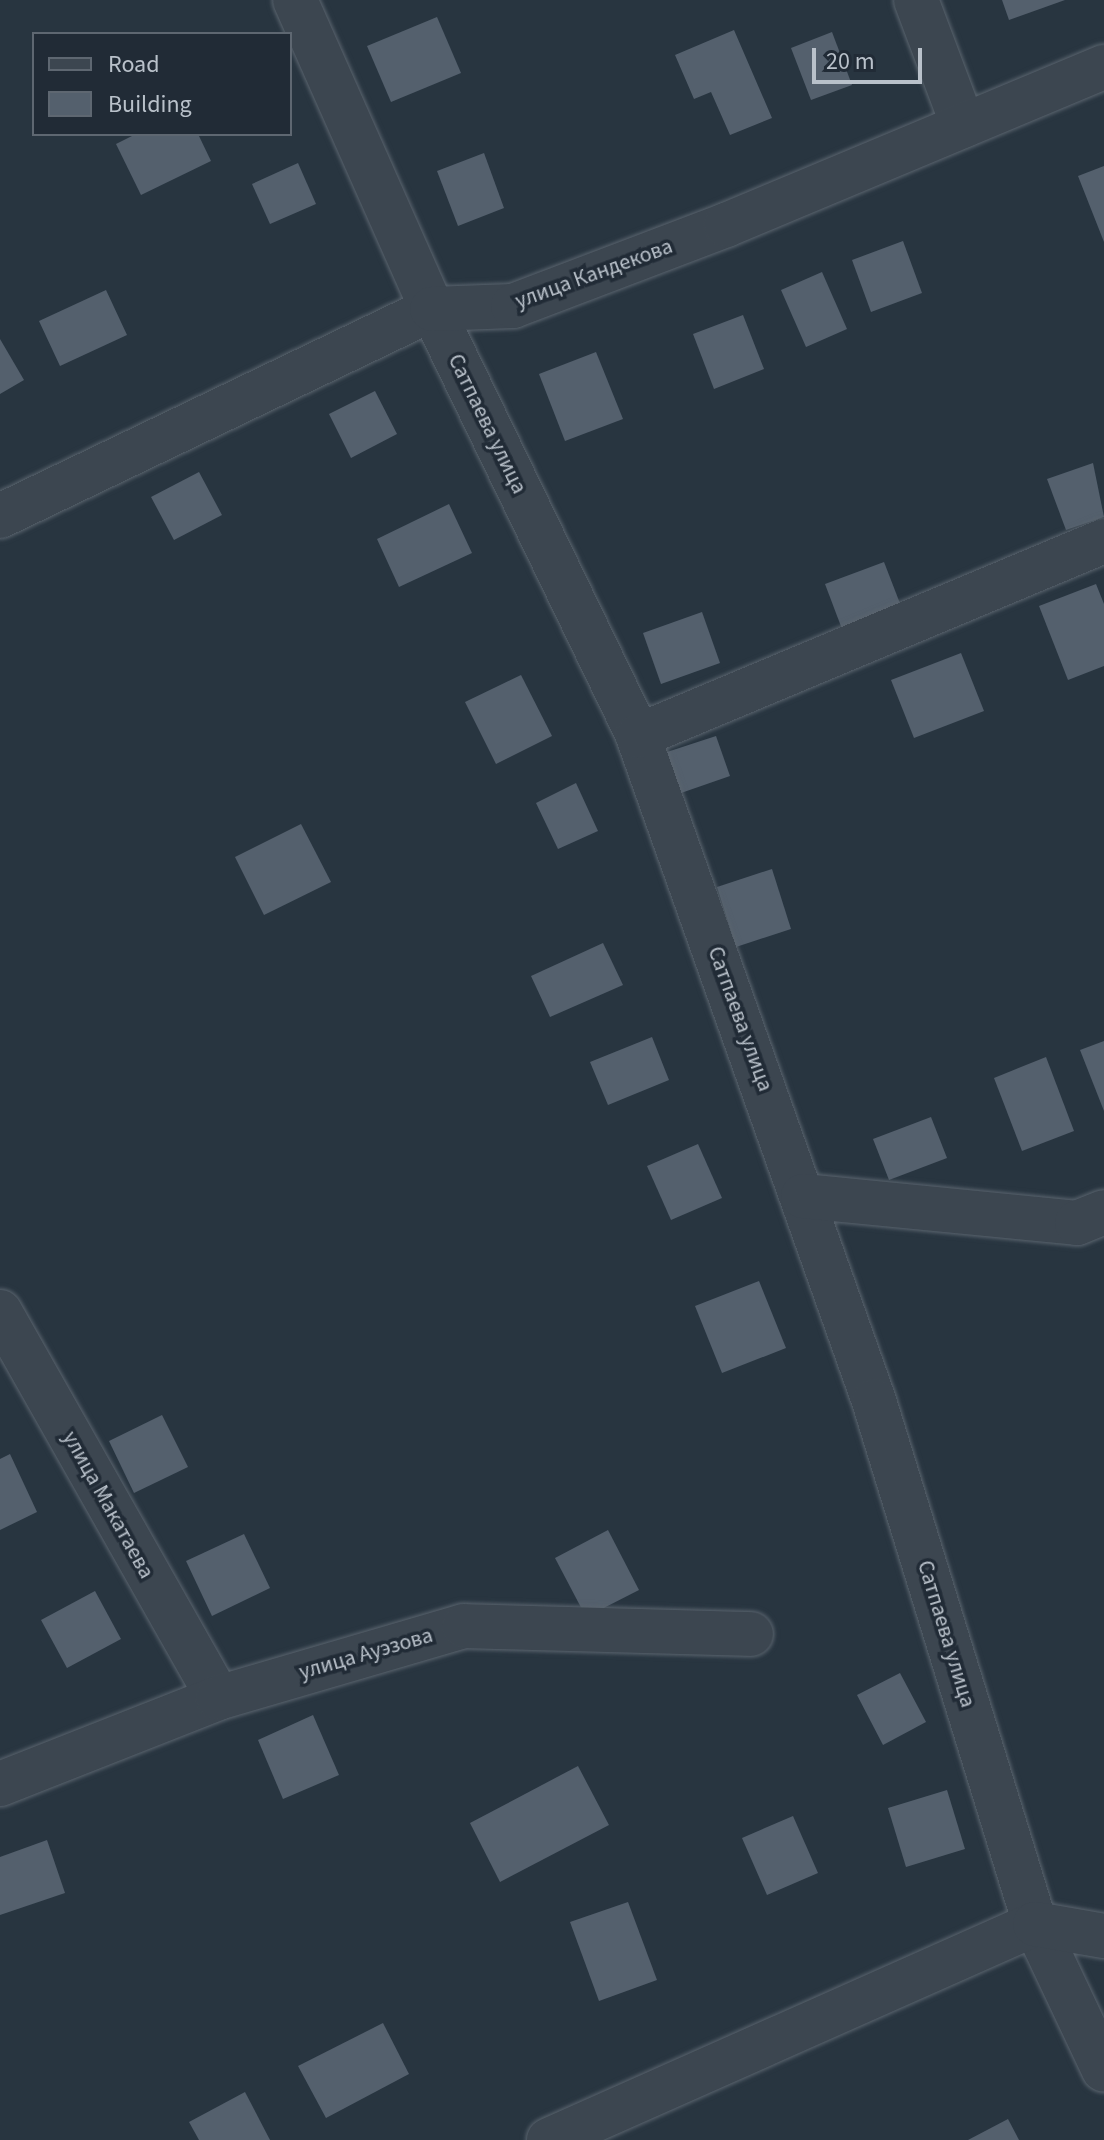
<!DOCTYPE html>
<meta charset="utf-8">
<style>
body{margin:0}
#map{position:relative;width:1104px;height:2140px;overflow:hidden;background:#283540;font-family:"Source Sans 3",sans-serif}
div>[style]{position:absolute}
[style*='--x']{left:calc(var(--x)*1px);top:calc(var(--y)*1px);width:calc(var(--w)*1px);rotate:calc(var(--a)*1deg)}
.building>*{inset:0;background:#54606d}
.roads{filter:drop-shadow(0 0 2px #5a646e) drop-shadow(0 0 2px #5a646e)}
.minor>*{height:44px;margin:-22px;padding:0 22px;transform-origin:22px;border-radius:22px;background:#3c4650}
span{translate:-50% -50%;white-space:nowrap;text-align:center;line-height:1.15;-webkit-text-stroke:7px #212b36;paint-order:stroke}
.street-label{font-size:22px;color:#b9c1ca}
.legend{position:absolute;left:32px;top:32px;width:260px;height:104px;box-sizing:border-box;background:#212b36;border:2px solid #5e6771;margin:0;padding:10px 14px;list-style:none;font-size:24px;color:#b9c1ca}
.legend li{display:flex;align-items:center;gap:16px;height:40px}
.legend b{width:40px;border:2px solid #5e6771}
.scale{position:absolute;left:812px;top:48px;width:110px;height:36px;box-sizing:border-box;border:4px solid #b9c1ca;border-top:0;padding-left:10px;font-size:24px;line-height:28px;white-space:nowrap;color:#b9c1ca;-webkit-text-stroke:6px #212b36;paint-order:stroke}
</style>
<div id="map">
<div class="building">
<i style="clip-path:polygon(1002px 0,1065px 0,1009px 20px)"></i>
<i style="clip-path:polygon(437px 17px,461px 73px,391px 102px,367px 46px)"></i>
<i style="clip-path:polygon(734px 30px,772px 118px,730px 135px,711px 92px,694px 99px,675px 55px)"></i>
<i style="clip-path:polygon(832px 32px,852px 85px,811px 100px,791px 48px)"></i>
<i style="clip-path:polygon(136px 134px,198px 134px,211px 161px,141px 195px,116px 144px)"></i>
<i style="clip-path:polygon(484px 153px,504px 208px,458px 226px,437px 171px)"></i>
<i style="clip-path:polygon(298px 163px,316px 204px,270px 224px,252px 184px)"></i>
<i style="clip-path:polygon(1104px 166px,1104px 242px,1078px 176px)"></i>
<i style="clip-path:polygon(903px 241px,922px 293px,871px 312px,852px 260px)"></i>
<i style="clip-path:polygon(822px 272px,847px 329px,806px 347px,781px 290px)"></i>
<i style="clip-path:polygon(106px 290px,127px 335px,60px 366px,39px 321px)"></i>
<i style="clip-path:polygon(743px 315px,764px 369px,714px 389px,693px 334px)"></i>
<i style="clip-path:polygon(0 339px,24px 380px,0 394px)"></i>
<i style="clip-path:polygon(596px 352px,623px 419px,565px 441px,539px 374px)"></i>
<i style="clip-path:polygon(375px 391px,397px 434px,351px 458px,329px 414px)"></i>
<i style="clip-path:polygon(1093px 463px,1104px 517px,1066px 530px,1047px 479px)"></i>
<i style="clip-path:polygon(199px 472px,222px 515px,174px 540px,151px 497px)"></i>
<i style="clip-path:polygon(449px 504px,472px 553px,399px 587px,377px 539px)"></i>
<i style="clip-path:polygon(884px 562px,901px 606px,842px 629px,825px 584px)"></i>
<i style="clip-path:polygon(1096px 584px,1104px 604px,1104px 666px,1068px 680px,1039px 606px)"></i>
<i style="clip-path:polygon(702px 612px,720px 663px,661px 684px,643px 633px)"></i>
<i style="clip-path:polygon(961px 653px,984px 711px,914px 738px,891px 680px)"></i>
<i style="clip-path:polygon(521px 675px,552px 736px,496px 764px,465px 702px)"></i>
<i style="clip-path:polygon(716px 736px,730px 776px,681px 793px,667px 752px)"></i>
<i style="clip-path:polygon(576px 783px,598px 831px,558px 849px,536px 803px)"></i>
<i style="clip-path:polygon(301px 824px,331px 882px,264px 915px,235px 857px)"></i>
<i style="clip-path:polygon(772px 869px,791px 929px,736px 947px,717px 887px)"></i>
<i style="clip-path:polygon(603px 943px,623px 985px,550px 1017px,531px 976px)"></i>
<i style="clip-path:polygon(652px 1037px,669px 1080px,608px 1105px,590px 1062px)"></i>
<i style="clip-path:polygon(1104px 1041px,1104px 1111px,1080px 1050px)"></i>
<i style="clip-path:polygon(1046px 1057px,1074px 1131px,1022px 1151px,994px 1078px)"></i>
<i style="clip-path:polygon(931px 1117px,947px 1158px,889px 1180px,873px 1139px)"></i>
<i style="clip-path:polygon(698px 1144px,722px 1198px,671px 1220px,647px 1166px)"></i>
<i style="clip-path:polygon(759px 1281px,786px 1348px,722px 1373px,695px 1306px)"></i>
<i style="clip-path:polygon(162px 1415px,188px 1467px,134px 1493px,109px 1441px)"></i>
<i style="clip-path:polygon(10px 1454px,37px 1512px,0 1530px,0 1459px)"></i>
<i style="clip-path:polygon(608px 1530px,639px 1590px,586px 1617px,555px 1558px)"></i>
<i style="clip-path:polygon(244px 1534px,270px 1588px,212px 1616px,186px 1561px)"></i>
<i style="clip-path:polygon(95px 1591px,121px 1639px,67px 1668px,41px 1620px)"></i>
<i style="clip-path:polygon(900px 1673px,926px 1722px,883px 1745px,857px 1695px)"></i>
<i style="clip-path:polygon(313px 1715px,339px 1775px,283px 1799px,258px 1740px)"></i>
<i style="clip-path:polygon(578px 1766px,609px 1825px,500px 1882px,470px 1823px)"></i>
<i style="clip-path:polygon(947px 1790px,965px 1849px,906px 1867px,888px 1808px)"></i>
<i style="clip-path:polygon(793px 1816px,818px 1873px,767px 1895px,742px 1838px)"></i>
<i style="clip-path:polygon(47px 1840px,65px 1893px,0 1915px,0 1857px)"></i>
<i style="clip-path:polygon(628px 1902px,657px 1980px,599px 2001px,570px 1922px)"></i>
<i style="clip-path:polygon(383px 2023px,409px 2074px,326px 2118px,298px 2066px)"></i>
<i style="clip-path:polygon(245px 2092px,270px 2140px,199px 2140px,189px 2122px)"></i>
<i style="clip-path:polygon(1008px 2119px,1019px 2140px,968px 2140px)"></i>
</div>
<div class="roads">
<div class="minor">
<i style="--x:295;--y:0;--w:338;--a:66.1"></i>
<i style="--x:432;--y:309;--w:474;--a:64.2"></i>
<i style="--x:638;--y:736;--w:706;--a:70.46"></i>
<i style="--x:874;--y:1401;--w:547;--a:72.89"></i>
<i style="--x:1035;--y:1924;--w:161;--a:64.7"></i>
<i style="--x:916;--y:0;--w:134;--a:69.4"></i>
<i style="--x:0;--y:516;--w:479;--a:-25.6"></i>
<i style="--x:432;--y:309;--w:81;--a:-2.1"></i>
<i style="--x:513;--y:306;--w:228;--a:-20.8"></i>
<i style="--x:726;--y:225;--w:410;--a:-22.7"></i>
<i style="--x:638;--y:736;--w:505;--a:-22.71"></i>
<i style="--x:803;--y:1196;--w:275;--a:5.6"></i>
<i style="--x:1077;--y:1223;--w:29;--a:-22"></i>
<i style="--x:0;--y:1312;--w:443;--a:60.5"></i>
<i style="--x:0;--y:1784;--w:234;--a:-21.5"></i>
<i style="--x:218;--y:1698;--w:256;--a:-16.3"></i>
<i style="--x:464;--y:1626;--w:287;--a:1.6"></i>
<i style="--x:549;--y:2140;--w:532;--a:-23.96"></i>
<i style="--x:1035;--y:1924;--w:70;--a:9.9"></i>
</div>
</div>
<div class="street-label">
<span style="left:594px;top:274px;rotate:-20deg">улица Кандекова</span>
<span style="left:487px;top:424px;rotate:64deg">Сатпаева улица</span>
<span style="left:740px;top:1019px;rotate:70deg">Сатпаева улица</span>
<span style="left:108px;top:1505px;rotate:61deg">улица Макатаева</span>
<span style="left:946px;top:1634px;rotate:73deg">Сатпаева улица</span>
<span style="left:366px;top:1654px;rotate:-16deg">улица Ауэзова</span>
</div>
<ul class="legend">
<li><b style="height:10px;background:#3c4650"></b>Road</li>
<li><b style="height:22px;background:#54606d"></b>Building</li>
</ul>
<div class="scale">20 m</div>
</div>
